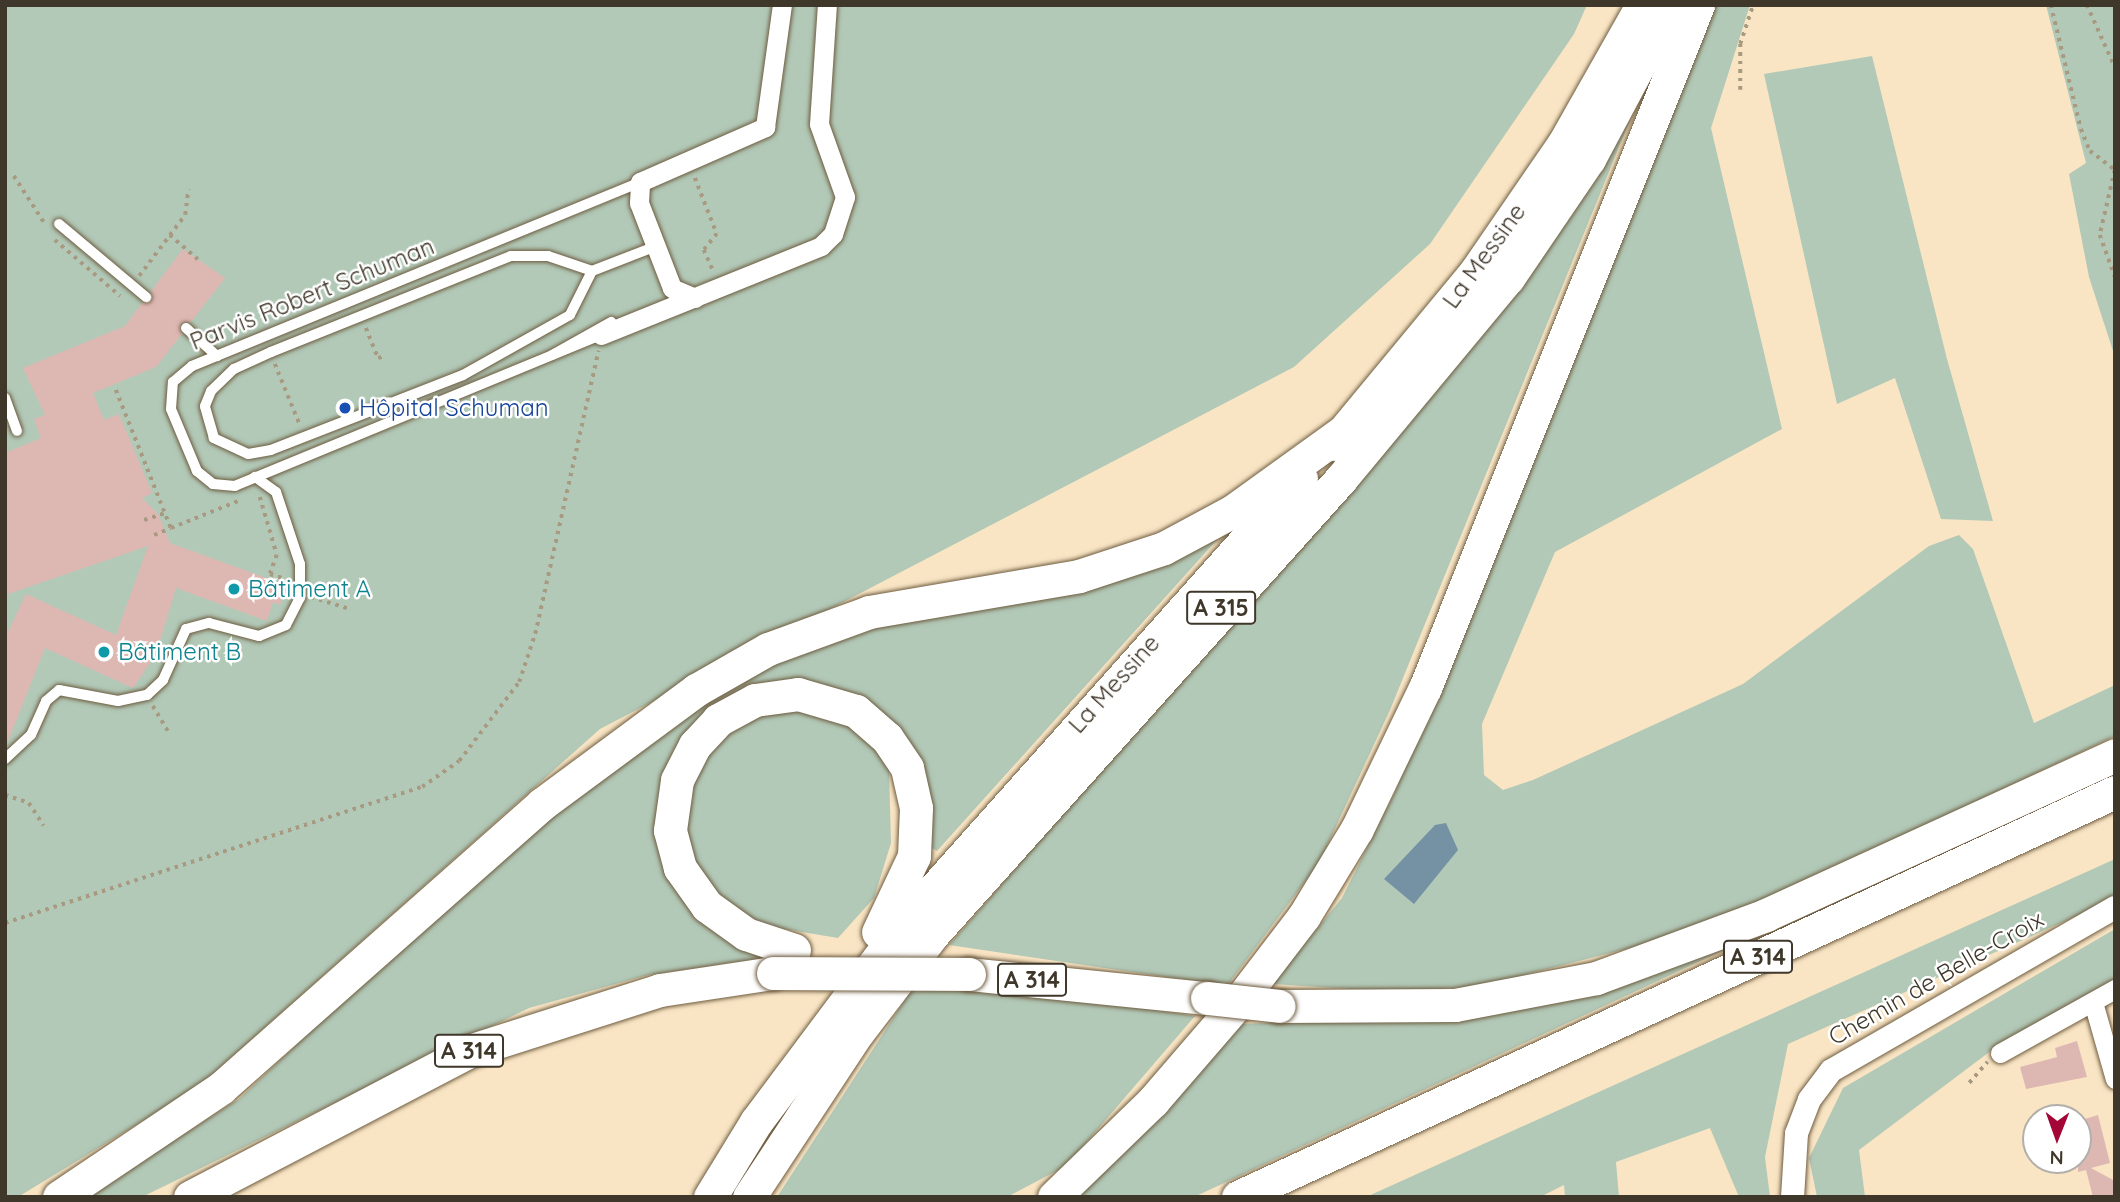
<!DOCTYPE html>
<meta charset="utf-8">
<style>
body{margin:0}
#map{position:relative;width:2120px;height:1202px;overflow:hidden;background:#f9e5c4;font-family:Quicksand,sans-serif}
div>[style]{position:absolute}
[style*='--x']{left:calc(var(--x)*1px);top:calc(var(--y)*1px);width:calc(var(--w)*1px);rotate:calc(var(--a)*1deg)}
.green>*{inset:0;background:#b2c9b7}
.water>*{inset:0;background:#7492a4}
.building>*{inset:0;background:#ddb8b3}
.path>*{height:3.5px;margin-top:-1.75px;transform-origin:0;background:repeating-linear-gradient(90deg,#a89a81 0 3.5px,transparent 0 8.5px)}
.roads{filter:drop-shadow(0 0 2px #6e5c40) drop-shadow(0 0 2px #6e5c40)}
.service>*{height:10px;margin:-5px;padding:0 5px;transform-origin:5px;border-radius:5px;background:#fff}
.minor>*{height:19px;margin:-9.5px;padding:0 9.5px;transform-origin:9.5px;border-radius:9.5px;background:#fff}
.tertiary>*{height:23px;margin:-11.5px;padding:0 11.5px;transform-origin:11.5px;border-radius:11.5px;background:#fff}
.motorway>*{height:33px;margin:-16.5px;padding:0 16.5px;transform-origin:16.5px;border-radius:16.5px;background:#fff}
.bridges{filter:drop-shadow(0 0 2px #6e5c40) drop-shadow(0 0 2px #6e5c40)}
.motorway-bridge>*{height:33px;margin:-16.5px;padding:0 16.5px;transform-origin:16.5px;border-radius:16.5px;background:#fff}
.dots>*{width:19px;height:19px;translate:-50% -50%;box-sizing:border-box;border:4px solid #fff;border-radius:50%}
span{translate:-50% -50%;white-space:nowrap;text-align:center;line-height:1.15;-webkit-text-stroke:5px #fff;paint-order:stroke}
.shield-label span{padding:2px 5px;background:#fff;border:2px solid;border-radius:5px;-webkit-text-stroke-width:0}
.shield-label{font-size:23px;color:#3f372a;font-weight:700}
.street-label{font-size:24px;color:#3f372a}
.transit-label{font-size:24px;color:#164399}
.left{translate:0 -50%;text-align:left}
.culture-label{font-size:24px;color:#0d838f}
.frame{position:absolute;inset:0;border:7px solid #3f372a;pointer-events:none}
.north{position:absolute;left:2022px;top:1104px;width:70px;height:70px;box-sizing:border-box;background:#fff;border:2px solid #b2afaa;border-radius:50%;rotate:181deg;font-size:19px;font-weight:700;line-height:28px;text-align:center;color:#3f372a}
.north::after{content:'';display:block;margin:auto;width:24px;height:32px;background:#a30637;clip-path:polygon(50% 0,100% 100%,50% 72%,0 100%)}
</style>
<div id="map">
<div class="green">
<i style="clip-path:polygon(5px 5px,1587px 5px,1574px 34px,1430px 244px,1294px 367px,600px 729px,198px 1087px,18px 1197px,5px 1197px)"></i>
<i style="clip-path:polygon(1715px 5px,1750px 5px,1711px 128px,1782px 429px,1555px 552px,1482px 724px,1484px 775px,1503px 790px,1533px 780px,1743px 684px,1929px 546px,1959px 535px,1973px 549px,2034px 723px,2115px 685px,2115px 736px,1712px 927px,1481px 986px,1398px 992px,1272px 984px,1342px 898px,1395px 792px)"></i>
<i style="clip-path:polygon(2046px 5px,2115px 5px,2115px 357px,2089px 277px,2069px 174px,2086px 163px)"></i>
<i style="clip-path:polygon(1872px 56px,1947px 359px,1993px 521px,1941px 519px,1895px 378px,1837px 404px,1764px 74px)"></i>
<i style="clip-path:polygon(1630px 120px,1390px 710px,1319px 863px,1227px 986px,949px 945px,1526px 280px)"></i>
<i style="clip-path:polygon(1231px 524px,937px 851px,923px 843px,927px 808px,843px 690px,712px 711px,664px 858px,772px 957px,648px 975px,529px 1008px,142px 1197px,84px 1197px,239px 1099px,511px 843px,741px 677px,884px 617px)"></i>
<i style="clip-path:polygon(819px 707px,872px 739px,889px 768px,891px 843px,874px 898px,838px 938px,766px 926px,720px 901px,694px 870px,680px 830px,697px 762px,724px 731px,753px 714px)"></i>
<i style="clip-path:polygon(2115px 859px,2115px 899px,1788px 1044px,1765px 1157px,1770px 1197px,1739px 1197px,1710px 1128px,1616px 1162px,1619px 1197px,1565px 1197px,1564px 1185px,1540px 1197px,1366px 1197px)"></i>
<i style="clip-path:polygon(2115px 929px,2115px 983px,1992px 1050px,1859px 1150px,1865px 1197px,1817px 1197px,1809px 1158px,1843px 1088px)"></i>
<i style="clip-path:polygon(1737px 944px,1194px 1197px,1069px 1197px,1240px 1024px,1436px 1017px,1561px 998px)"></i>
<i style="clip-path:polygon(916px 983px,1009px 987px,1195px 1016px,1066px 1166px,1007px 1197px,777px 1197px)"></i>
</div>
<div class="water">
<i style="clip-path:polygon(1446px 823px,1458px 850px,1414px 904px,1384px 879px,1435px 825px)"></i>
</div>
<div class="building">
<i style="clip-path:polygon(183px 249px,225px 278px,191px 322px,180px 324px,182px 334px,156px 367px,93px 393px,104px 420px,119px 414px,152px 493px,142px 498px,158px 514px,170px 543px,286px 585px,280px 605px,273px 602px,267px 621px,176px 588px,156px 654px,133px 688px,45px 648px,5px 749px,5px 638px,26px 594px,116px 635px,148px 546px,5px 595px,5px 453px,41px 438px,34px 419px,45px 415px,23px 368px,125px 326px,142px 303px,152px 301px,151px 291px)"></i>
<i style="clip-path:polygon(2077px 1041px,2087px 1077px,2026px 1089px,2020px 1067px,2057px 1057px,2055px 1048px)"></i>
<i style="clip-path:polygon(2098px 1115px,2110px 1163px,2091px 1168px,2115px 1181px,2115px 1197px,2093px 1197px,2086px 1170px,2078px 1172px,2078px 1121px)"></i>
</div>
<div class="path">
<i style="--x:2051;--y:5;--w:128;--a:76.4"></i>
<i style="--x:2081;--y:129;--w:24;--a:68"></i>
<i style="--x:2090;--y:151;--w:31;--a:37"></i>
<i style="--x:2087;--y:5;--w:68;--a:65.7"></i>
<i style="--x:1740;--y:90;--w:46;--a:-90"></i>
<i style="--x:1740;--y:44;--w:41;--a:-71.6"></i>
<i style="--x:2115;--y:170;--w:67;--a:103"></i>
<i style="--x:2100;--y:235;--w:45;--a:70.3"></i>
<i style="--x:14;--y:176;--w:57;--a:57.1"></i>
<i style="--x:695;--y:178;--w:60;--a:68.6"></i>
<i style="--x:717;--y:234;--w:21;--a:129"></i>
<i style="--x:704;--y:250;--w:22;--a:66"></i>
<i style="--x:170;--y:235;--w:37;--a:41"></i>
<i style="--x:55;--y:240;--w:86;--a:40.7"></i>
<i style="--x:139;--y:276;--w:76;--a:-53"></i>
<i style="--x:185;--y:215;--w:26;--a:-83"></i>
<i style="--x:366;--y:328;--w:32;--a:68"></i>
<i style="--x:378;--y:358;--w:7;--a:-16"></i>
<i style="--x:275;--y:364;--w:66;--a:67.7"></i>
<i style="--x:116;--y:390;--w:149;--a:68.3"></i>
<i style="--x:171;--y:528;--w:72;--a:-21.9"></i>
<i style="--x:260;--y:497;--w:60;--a:73.7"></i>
<i style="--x:277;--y:555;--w:20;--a:110"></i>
<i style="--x:270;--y:574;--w:20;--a:18"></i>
<i style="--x:144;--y:520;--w:22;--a:-18"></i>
<i style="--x:154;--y:535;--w:18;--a:-22"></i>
<i style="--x:311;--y:597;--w:41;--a:17.1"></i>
<i style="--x:153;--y:706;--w:33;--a:59"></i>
<i style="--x:5;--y:795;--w:25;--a:18"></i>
<i style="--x:29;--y:803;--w:27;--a:57"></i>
<i style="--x:5;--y:923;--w:439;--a:-18.1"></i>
<i style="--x:422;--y:787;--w:45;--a:-35.1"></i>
<i style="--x:459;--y:761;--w:99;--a:-52.8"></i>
<i style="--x:519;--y:682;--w:51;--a:-71.6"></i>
<i style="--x:535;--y:634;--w:290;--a:-77.4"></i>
<i style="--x:1969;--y:1083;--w:28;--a:-49"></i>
</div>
<div class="roads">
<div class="service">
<i style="--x:59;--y:224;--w:114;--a:40"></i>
<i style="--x:592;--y:271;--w:49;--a:116.6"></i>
<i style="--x:570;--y:315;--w:123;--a:150.7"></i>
<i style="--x:463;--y:375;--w:206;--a:158.7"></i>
<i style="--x:271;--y:450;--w:23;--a:170"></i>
<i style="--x:248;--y:454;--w:38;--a:-155"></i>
<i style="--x:214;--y:438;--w:33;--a:-106"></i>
<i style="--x:205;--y:406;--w:16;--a:-68"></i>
<i style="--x:211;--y:391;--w:32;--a:-44"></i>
<i style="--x:234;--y:369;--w:41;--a:-24.7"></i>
<i style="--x:271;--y:352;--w:258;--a:-21.8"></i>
<i style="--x:511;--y:256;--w:37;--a:0"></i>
<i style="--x:548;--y:256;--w:46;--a:18.8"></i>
<i style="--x:592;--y:271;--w:66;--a:-21.2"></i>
<i style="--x:186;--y:328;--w:42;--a:42.1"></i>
<i style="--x:601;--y:335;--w:396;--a:157.6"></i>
<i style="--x:235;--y:486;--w:22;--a:-175"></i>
<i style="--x:213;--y:484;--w:21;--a:-141"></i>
<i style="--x:197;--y:471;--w:67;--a:-112.8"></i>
<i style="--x:171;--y:409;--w:27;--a:-86"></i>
<i style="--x:173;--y:382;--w:25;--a:-40"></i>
<i style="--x:192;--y:366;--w:484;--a:-22.3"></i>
<i style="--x:552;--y:355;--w:68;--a:-29.2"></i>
<i style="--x:5;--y:398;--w:35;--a:70"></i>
<i style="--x:5;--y:759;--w:35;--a:-43"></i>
<i style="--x:31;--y:735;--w:37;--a:-66"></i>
<i style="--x:46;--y:701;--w:17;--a:-40"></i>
<i style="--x:59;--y:690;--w:60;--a:10.6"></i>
<i style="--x:118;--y:701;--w:30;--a:-12"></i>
<i style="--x:147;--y:695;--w:22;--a:-43"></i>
<i style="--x:163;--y:680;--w:56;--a:-65.7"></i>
<i style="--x:186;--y:629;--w:24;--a:-15"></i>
<i style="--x:209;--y:623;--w:52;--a:14.6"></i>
<i style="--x:259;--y:636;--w:29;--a:-22"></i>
<i style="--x:286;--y:625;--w:30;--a:-63"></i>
<i style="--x:300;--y:598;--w:34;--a:-90"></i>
<i style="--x:300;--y:564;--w:76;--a:-108.4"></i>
<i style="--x:276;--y:492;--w:26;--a:-144"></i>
</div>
<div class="minor">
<i style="--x:695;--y:298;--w:25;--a:-157"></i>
<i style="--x:672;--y:288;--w:91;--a:-111.2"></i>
<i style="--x:639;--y:203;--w:21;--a:-87"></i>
<i style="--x:640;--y:182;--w:137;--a:-23.7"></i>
<i style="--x:765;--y:127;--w:123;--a:-82.1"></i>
<i style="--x:601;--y:335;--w:237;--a:-22"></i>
<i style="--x:821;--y:246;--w:17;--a:-45"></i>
<i style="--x:833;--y:234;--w:39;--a:-72"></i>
<i style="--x:845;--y:197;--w:77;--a:-109.6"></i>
<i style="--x:819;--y:124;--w:119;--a:-86.2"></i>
<i style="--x:2093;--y:1002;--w:80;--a:74.1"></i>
<i style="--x:2000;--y:1053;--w:132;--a:-29.1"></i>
</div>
<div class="tertiary">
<i style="--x:1792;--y:1197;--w:64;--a:-86.4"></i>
<i style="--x:1796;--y:1133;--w:36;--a:-69"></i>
<i style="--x:1809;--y:1099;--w:36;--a:-53"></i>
<i style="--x:1831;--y:1070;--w:327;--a:-29.9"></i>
</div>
<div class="motorway">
<i style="--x:1333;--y:444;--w:224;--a:-50.4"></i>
<i style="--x:1476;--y:271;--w:155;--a:-55.5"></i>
<i style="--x:1564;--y:143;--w:159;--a:-60.5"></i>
<i style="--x:794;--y:950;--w:51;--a:-161.6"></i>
<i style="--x:746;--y:934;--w:48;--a:-144.3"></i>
<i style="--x:707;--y:906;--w:47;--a:-125.4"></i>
<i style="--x:680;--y:868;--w:39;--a:-105"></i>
<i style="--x:670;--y:830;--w:50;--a:-82"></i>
<i style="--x:677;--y:780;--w:39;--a:-63"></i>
<i style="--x:695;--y:745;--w:34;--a:-47"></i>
<i style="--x:718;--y:720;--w:42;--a:-28.4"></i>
<i style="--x:755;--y:700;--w:43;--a:-7.9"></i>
<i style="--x:798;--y:694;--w:60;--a:16.3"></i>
<i style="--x:856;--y:711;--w:41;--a:41.1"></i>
<i style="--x:887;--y:738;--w:36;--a:56"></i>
<i style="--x:907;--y:768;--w:41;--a:77.3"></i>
<i style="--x:916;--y:808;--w:48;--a:92.4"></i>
<i style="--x:914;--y:856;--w:84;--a:115.3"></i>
<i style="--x:969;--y:974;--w:239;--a:5.8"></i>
<i style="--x:1279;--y:1006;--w:176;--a:-0.3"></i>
<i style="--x:1455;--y:1005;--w:144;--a:-10.8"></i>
<i style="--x:1596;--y:978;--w:181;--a:-20.3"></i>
<i style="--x:1766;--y:915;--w:384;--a:-24.6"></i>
<i style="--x:59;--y:1197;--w:195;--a:-33.9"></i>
<i style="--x:221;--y:1088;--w:429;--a:-41.5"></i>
<i style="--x:542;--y:804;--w:192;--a:-36.5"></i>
<i style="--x:696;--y:690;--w:83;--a:-29.7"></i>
<i style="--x:768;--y:649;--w:108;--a:-20.1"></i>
<i style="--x:869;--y:612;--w:213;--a:-9.7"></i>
<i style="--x:1079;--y:576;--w:89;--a:-18.2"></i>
<i style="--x:1164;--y:548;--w:78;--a:-28.2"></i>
<i style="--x:1233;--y:511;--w:142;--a:-35.8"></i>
<i style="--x:190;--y:1197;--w:315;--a:-27.6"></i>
<i style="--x:469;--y:1051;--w:201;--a:-17.7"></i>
<i style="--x:660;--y:990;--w:114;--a:-8.6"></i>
<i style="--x:710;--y:1197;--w:88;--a:-58.5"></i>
<i style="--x:756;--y:1122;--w:257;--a:-53.2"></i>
<i style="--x:910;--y:916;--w:587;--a:-48.24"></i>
<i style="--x:749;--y:1197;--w:198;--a:-56.6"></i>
<i style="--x:858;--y:1032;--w:123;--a:-52.6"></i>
<i style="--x:933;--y:934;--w:610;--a:-48.12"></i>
<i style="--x:1340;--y:480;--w:263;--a:-50.3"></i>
<i style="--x:1508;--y:278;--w:144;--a:-55.8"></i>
<i style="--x:1589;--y:159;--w:174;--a:-62"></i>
<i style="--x:1054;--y:1197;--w:138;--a:-44.1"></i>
<i style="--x:1153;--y:1101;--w:127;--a:-49.2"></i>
<i style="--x:1236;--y:1005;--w:112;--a:-52.6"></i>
<i style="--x:1304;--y:916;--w:102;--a:-58.7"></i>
<i style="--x:1357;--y:829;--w:157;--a:-64.3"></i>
<i style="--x:1425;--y:688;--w:736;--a:-68.21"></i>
<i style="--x:1238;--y:1197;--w:966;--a:-24.79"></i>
</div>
</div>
<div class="bridges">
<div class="motorway-bridge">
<i style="--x:773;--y:973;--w:196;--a:0.3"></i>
<i style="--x:1207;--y:998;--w:72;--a:6.3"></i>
</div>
</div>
<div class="dots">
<i style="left:345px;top:408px;background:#1a4fb4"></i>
<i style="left:234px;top:589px;background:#0f9aa8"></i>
<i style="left:104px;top:652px;background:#0f9aa8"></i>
</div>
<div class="shield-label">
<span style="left:1221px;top:608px">A 315</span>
<span style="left:1758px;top:957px">A 314</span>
<span style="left:1032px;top:980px">A 314</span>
<span style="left:469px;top:1051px">A 314</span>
</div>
<div class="street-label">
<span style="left:1484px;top:256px;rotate:-54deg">La Messine</span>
<span style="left:312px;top:294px;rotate:-22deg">Parvis Robert Schuman</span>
<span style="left:1114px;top:684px;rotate:-48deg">La Messine</span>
<span style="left:1936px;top:978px;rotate:-30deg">Chemin de Belle-Croix</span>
</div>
<div class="transit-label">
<span class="left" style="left:359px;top:408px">Hôpital Schuman</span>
</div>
<div class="culture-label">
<span class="left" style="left:248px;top:589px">Bâtiment A</span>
<span class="left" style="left:118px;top:652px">Bâtiment B</span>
</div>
<div class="frame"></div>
<div class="north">N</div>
</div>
